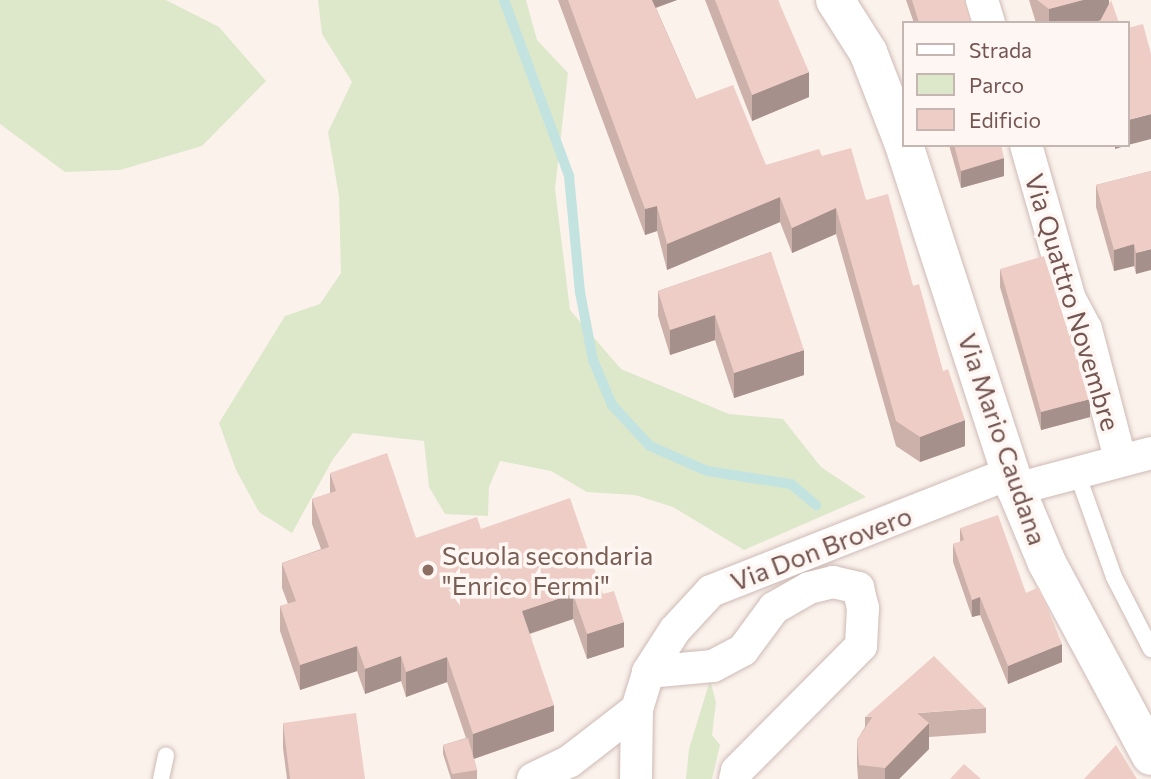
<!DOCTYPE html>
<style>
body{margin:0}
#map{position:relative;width:1151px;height:779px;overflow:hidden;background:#fbf2ec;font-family:Commissioner,sans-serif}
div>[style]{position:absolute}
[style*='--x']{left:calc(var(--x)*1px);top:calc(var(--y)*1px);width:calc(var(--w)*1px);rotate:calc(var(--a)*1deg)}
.green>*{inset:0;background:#dde8cb}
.stream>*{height:10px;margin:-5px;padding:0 5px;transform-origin:5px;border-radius:5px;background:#c2e3e0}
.roads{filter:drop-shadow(0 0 2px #cebab5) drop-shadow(0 0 2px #cebab5)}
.lane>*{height:16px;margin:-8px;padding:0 8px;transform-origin:8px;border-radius:8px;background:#fff}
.street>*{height:32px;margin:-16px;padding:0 16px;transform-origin:16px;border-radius:16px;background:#fff}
.secondary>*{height:38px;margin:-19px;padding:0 19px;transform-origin:19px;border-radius:19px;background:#fff}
.wall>*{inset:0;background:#ccb0aa}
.shaded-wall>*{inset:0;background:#a6908b}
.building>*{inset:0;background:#edcdc6}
.dots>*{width:19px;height:19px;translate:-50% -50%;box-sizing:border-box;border:4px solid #fdf6f2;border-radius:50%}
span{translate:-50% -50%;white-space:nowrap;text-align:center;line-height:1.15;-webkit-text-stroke:7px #fdf6f2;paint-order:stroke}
.street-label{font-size:26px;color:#745551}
.education-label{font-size:26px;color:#785e54}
.left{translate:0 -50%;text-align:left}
.legend{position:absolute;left:902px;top:21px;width:228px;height:126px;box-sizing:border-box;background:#fdf6f2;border:2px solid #c6b6b2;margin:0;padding:9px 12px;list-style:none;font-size:21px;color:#745551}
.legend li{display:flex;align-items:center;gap:14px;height:35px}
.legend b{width:35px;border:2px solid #c6b6b2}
</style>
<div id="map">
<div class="green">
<i style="clip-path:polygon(0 0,166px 0,219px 27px,266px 81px,202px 146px,120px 170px,65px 172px,0 124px)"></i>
<i style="clip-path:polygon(318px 0,526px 0,537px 40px,568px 73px,555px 189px,570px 310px,621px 369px,729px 414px,783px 419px,821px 467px,866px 497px,744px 550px,673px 507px,635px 495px,587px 492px,551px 471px,500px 461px,489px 487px,488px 516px,445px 514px,429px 487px,424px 441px,353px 433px,333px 459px,292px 533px,259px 512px,236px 470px,219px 423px,285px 316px,320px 304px,341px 273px,339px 196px,328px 132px,352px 82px,322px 34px)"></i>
<i style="clip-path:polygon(710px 680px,716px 702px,712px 735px,720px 745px,712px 779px,686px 779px,689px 749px)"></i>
</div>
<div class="stream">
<i style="--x:504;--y:0;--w:188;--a:69.7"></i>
<i style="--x:569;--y:176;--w:117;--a:84.6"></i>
<i style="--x:580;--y:292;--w:69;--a:79.2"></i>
<i style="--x:593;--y:360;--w:49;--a:67.1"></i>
<i style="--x:612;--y:405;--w:56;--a:47.2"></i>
<i style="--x:650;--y:446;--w:62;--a:23.7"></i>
<i style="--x:707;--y:471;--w:85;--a:8.8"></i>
<i style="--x:791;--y:484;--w:33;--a:40"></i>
</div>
<div class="roads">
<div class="lane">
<i style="--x:1077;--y:473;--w:110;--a:70.4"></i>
<i style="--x:1114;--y:577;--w:81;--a:62.8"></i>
<i style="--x:161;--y:779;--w:24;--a:-78"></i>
</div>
<div class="street">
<i style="--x:982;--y:0;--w:24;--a:73"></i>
<i style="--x:1026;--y:145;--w:160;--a:74.1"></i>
<i style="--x:1070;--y:299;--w:34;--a:62"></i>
<i style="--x:1086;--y:329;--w:134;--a:75.3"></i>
<i style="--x:1016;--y:489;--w:140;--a:-14.9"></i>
<i style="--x:648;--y:672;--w:65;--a:-5.3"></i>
<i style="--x:713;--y:666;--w:34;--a:-28"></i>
<i style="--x:743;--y:650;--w:52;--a:-53.6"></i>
<i style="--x:774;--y:608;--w:40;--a:-29.7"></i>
<i style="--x:809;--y:588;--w:25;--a:-14"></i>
<i style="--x:833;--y:582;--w:26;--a:13"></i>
<i style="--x:858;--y:588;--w:21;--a:76"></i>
<i style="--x:863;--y:608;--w:38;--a:93"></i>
<i style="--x:861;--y:646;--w:176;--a:134.8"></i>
<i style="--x:737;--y:771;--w:8;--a:104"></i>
<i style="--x:533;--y:779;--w:41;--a:-25.9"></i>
<i style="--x:570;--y:761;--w:85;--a:-37.8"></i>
<i style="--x:636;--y:779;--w:70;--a:-89.2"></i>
<i style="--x:637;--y:709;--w:39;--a:-73"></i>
<i style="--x:648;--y:672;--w:50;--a:-57.3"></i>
<i style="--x:675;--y:630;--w:53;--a:-47.3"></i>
<i style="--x:711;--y:591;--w:321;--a:-21.5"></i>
</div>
<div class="secondary">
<i style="--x:835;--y:0;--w:62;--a:57.6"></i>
<i style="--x:868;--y:52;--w:100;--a:68.8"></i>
<i style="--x:904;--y:145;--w:362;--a:72"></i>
<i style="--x:1016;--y:489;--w:80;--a:67.3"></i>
<i style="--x:1047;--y:563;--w:219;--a:61.7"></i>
</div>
</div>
<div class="wall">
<i style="clip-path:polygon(558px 0,677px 0,656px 8px,696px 99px,766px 165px,822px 156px,866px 200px,913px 286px,965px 446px,920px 462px,896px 446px,836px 234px,792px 253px,780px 222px,667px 270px,657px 231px,645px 235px)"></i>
<i style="clip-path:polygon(705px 0,778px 0,809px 97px,752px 121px)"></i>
<i style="clip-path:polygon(906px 0,964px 0,971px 23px,914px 23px)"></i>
<i style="clip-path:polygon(1029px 0,1109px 0,1100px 20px,1091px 23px,1036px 23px)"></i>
<i style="clip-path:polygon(949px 145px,1001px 145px,1004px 176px,961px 188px)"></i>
<i style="clip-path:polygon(1151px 171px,1136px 274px,1134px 266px,1114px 271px,1096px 207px,1096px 185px)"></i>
<i style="clip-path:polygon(771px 252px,804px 375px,734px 398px,715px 340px,670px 355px,658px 316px,658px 291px)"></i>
<i style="clip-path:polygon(1000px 269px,1090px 417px,1041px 430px,1000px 287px)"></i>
<i style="clip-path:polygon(330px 473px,416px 538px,481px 529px,603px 594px,624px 647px,587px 659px,573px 619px,530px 634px,554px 731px,474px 759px,477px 770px,477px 779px,451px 779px,443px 754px,443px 745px,466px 738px,447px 682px,406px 697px,401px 681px,365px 694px,357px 671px,300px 690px,280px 631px,280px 606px,288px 604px,282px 588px,282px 563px,321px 549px,312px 524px,312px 499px,330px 493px)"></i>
<i style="clip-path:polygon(960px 528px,1026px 593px,1062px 662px,1008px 684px,980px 615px,972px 617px,953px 562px,953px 544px,960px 542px)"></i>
<i style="clip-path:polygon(986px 708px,986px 733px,929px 737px,929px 749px,899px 779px,858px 779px,857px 765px,857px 740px,865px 727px,865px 717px)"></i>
<i style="clip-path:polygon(283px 723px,365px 779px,287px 779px,283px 748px)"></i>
</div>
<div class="shaded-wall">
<i style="clip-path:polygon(646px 0,677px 0,646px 11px)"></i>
<i style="clip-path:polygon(1083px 0,1109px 0,1109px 18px,1091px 23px,1049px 23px,1049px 9px)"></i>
<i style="clip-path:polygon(809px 72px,809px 97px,752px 121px,752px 95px)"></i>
<i style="clip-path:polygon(1151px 114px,1151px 139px,1128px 145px,1128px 120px)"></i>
<i style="clip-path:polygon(1115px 145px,1128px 145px,1115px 149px)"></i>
<i style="clip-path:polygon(1004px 158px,1004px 176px,961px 188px,961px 171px)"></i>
<i style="clip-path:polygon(780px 197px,780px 222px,667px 270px,667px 244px)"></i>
<i style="clip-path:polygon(657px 206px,657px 231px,645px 235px,645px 209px)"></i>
<i style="clip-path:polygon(836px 208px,836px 234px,792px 253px,792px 228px)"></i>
<i style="clip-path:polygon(1134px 244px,1134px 266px,1114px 271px,1114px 250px)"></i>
<i style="clip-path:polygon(1151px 249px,1151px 270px,1136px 274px,1136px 253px)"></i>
<i style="clip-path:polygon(715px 315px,715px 340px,670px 355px,670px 330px)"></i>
<i style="clip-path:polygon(804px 350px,804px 375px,734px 398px,734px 373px)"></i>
<i style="clip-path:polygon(1090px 399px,1090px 417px,1041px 430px,1041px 412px)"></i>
<i style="clip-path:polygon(965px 420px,965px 446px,920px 462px,920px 437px)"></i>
<i style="clip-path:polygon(573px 594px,573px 619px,522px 636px,522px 611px)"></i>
<i style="clip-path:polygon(980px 597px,980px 615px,972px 617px,972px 600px)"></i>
<i style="clip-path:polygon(624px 622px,624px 647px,587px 659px,587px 634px)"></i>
<i style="clip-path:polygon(1062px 644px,1062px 662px,1008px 684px,1008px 666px)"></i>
<i style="clip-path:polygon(357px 646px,357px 671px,300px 690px,300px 665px)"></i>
<i style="clip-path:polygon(401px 656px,401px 681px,365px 694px,365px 669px)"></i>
<i style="clip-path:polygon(447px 657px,447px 682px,406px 697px,406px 672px)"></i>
<i style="clip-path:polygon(554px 705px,554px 731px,473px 759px,473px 734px)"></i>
<i style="clip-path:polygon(929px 723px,929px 749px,899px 779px,885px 779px,885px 768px)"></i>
</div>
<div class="building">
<i style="clip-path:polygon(568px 0,652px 0,696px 99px,733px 85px,766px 165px,819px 149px,822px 156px,851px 148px,866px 200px,888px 194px,913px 286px,919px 284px,943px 371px,948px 369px,965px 420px,920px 437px,896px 421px,836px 208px,792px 228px,780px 197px,667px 244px,657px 206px,645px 209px)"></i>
<i style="clip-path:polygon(715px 0,778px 0,809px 72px,752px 95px)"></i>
<i style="clip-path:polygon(912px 0,964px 0,971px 23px,919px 23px)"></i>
<i style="clip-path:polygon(1037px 0,1083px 0,1049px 9px)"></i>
<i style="clip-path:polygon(1111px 0,1119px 23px,1099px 23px)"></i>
<i style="clip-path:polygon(1143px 24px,1151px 54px,1151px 114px,1128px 120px,1128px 28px)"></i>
<i style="clip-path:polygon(954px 145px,1001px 145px,1004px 158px,961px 171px)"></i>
<i style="clip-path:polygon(1151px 171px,1151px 249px,1136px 253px,1134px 244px,1114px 250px,1096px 185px)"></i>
<i style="clip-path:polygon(771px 252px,804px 350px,734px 373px,715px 315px,670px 330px,658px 291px)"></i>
<i style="clip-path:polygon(1044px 256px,1090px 399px,1041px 412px,1000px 269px)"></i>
<i style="clip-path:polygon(387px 453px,416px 538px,477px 517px,481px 529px,570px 498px,603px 594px,614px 591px,624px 622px,587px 634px,573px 594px,522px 611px,554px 705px,473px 734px,447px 657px,406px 672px,401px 656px,365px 669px,357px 646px,300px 665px,280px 606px,296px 601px,282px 563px,329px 547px,312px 499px,336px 491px,330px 473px)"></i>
<i style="clip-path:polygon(998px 515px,1026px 593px,1039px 587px,1062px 644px,1008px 666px,980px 597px,972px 600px,953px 544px,964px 540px,960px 528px)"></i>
<i style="clip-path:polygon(934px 656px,986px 708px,917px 713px,929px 723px,885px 768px,859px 765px,857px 740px,873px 716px,865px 717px)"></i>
<i style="clip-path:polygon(356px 713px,365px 779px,290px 779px,283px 723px)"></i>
<i style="clip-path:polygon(468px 738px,477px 770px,452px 774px,443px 745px)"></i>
<i style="clip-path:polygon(1116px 745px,1137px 779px,1084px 779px)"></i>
<i style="clip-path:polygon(964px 764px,981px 779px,950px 779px)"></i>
</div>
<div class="dots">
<i style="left:428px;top:570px;background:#8d6e63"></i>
</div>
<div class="street-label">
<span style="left:1073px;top:302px;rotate:73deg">Via Quattro Novembre</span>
<span style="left:1003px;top:439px;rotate:71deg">Via Mario Caudana</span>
<span style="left:821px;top:548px;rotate:-21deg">Via Don Brovero</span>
</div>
<div class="education-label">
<span class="left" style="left:442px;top:570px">Scuola secondaria<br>"Enrico Fermi"</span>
</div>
<ul class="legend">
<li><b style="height:9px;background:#fff"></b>Strada</li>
<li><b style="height:19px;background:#dde8cb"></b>Parco</li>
<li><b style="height:19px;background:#edcdc6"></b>Edificio</li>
</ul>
</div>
